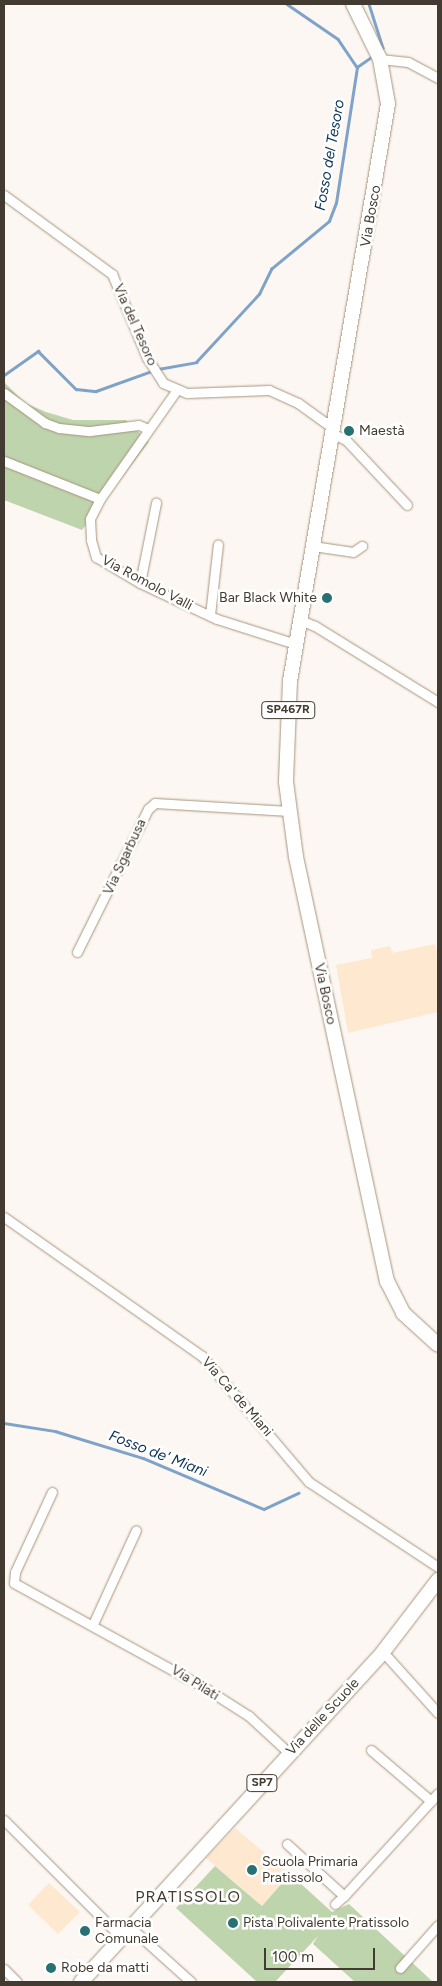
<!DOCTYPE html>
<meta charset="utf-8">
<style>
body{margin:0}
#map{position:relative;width:442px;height:1986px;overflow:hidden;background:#fcf7f2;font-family:Figtree,sans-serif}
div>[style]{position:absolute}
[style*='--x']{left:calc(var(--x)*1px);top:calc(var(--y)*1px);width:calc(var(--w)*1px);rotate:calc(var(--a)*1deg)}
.built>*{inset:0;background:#ffe8d0}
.green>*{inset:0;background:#bed4ad}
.stream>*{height:2.5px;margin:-1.25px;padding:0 1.25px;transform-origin:1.25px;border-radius:1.25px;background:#7fa3c8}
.roads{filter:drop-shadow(0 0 1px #a9947d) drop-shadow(0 0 1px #a9947d)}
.minor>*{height:9px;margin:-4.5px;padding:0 4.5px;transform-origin:4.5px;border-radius:4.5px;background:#fff}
.primary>*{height:14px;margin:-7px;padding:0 7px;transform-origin:7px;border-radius:7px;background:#fff}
.dots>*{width:14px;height:14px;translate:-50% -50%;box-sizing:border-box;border:2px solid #fff;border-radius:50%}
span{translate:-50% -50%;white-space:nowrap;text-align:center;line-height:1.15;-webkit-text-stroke:5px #fff;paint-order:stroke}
.shield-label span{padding:1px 4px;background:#fff;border:1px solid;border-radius:4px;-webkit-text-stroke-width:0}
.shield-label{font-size:12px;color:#433b31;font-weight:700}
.street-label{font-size:14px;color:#433b31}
.poi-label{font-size:14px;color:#433b31}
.left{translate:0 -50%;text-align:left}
.right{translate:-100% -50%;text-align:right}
.water-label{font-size:15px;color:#073255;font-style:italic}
.quarter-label{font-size:16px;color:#433b31;letter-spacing:1px}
.frame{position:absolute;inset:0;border:5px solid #433b31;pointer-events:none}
.scale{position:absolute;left:264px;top:1948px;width:111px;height:22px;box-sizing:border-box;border:2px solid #433b31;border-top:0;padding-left:6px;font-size:15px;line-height:18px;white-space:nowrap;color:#433b31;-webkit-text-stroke:4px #fff;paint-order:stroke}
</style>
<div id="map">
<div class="built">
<i style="clip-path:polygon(435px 944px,438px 956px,438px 1012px,348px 1033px,336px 965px,372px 958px,371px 950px,390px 946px,392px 953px)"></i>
<i style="clip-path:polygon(235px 1828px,290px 1874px,262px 1906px,206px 1858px)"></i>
<i style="clip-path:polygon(49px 1883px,80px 1912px,58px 1934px,28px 1905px)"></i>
</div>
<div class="green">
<i style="clip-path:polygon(4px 382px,25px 403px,46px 412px,73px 420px,126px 420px,149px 442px,82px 530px,4px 500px)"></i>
<i style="clip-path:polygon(215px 1866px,262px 1906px,290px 1874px,332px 1912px,349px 1904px,433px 1982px,355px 1982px,313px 1944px,318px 1936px,275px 1982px,257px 1982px,176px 1908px)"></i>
</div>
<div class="stream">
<i style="--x:287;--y:4;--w:62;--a:34.5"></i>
<i style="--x:338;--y:39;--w:34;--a:56"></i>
<i style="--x:357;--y:67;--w:21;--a:-35"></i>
<i style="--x:369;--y:4;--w:46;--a:72.3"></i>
<i style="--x:383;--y:48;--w:4;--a:146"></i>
<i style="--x:158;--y:369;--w:39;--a:-10"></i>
<i style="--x:196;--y:362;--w:93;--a:-47.2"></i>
<i style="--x:259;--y:294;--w:28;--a:-64"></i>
<i style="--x:271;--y:269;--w:75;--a:-39.6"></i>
<i style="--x:329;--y:221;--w:19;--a:-69"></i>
<i style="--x:336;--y:203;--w:138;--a:-81.2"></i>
<i style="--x:4;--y:375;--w:42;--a:-35.2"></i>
<i style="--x:38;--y:351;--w:54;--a:45"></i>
<i style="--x:76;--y:389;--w:20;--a:6"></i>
<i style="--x:96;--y:391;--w:59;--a:-19.7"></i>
<i style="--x:4;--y:1423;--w:52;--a:8.9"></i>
<i style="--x:55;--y:1431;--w:92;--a:17.1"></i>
<i style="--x:143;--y:1458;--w:131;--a:22.9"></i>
<i style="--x:264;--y:1509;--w:38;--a:-25"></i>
</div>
<div class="roads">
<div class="minor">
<i style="--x:380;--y:59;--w:28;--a:6"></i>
<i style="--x:408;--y:62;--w:34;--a:28"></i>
<i style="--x:4;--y:195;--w:134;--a:36.2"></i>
<i style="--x:112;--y:274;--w:91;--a:67.4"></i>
<i style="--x:147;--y:358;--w:30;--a:57"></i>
<i style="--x:163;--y:383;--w:26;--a:23"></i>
<i style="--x:187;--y:393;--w:82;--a:-2.1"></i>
<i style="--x:269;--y:390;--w:32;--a:24"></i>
<i style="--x:298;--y:403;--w:44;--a:35.8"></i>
<i style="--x:176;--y:391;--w:132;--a:125.1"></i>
<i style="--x:100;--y:499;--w:22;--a:117"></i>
<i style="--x:90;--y:519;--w:21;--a:87"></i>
<i style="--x:91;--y:540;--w:18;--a:74"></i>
<i style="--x:96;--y:557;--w:51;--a:30.6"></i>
<i style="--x:140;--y:583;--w:85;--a:25.1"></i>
<i style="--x:217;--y:619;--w:83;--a:17.6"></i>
<i style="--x:4;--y:393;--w:51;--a:36.2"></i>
<i style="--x:45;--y:423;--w:15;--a:20"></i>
<i style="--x:59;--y:428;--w:31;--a:6"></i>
<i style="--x:90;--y:431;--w:49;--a:-7"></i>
<i style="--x:139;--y:425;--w:10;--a:24"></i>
<i style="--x:334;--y:434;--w:13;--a:27"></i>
<i style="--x:346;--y:440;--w:89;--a:46.8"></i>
<i style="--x:4;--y:461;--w:103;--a:21.6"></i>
<i style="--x:313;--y:546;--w:40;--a:8.5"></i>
<i style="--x:353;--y:552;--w:11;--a:-34"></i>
<i style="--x:140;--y:583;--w:82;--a:-78.7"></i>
<i style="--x:210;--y:615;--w:71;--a:-83.6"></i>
<i style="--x:300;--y:620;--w:16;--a:22"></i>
<i style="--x:315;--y:626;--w:145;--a:31.7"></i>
<i style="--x:77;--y:952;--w:160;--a:-63.6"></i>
<i style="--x:148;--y:809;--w:9;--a:-41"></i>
<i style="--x:155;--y:803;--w:134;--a:3.4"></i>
<i style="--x:4;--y:1217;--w:242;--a:35.1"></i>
<i style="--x:202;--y:1356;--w:165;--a:49.7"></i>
<i style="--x:309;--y:1482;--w:154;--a:33.4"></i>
<i style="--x:52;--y:1492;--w:88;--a:114.8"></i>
<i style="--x:15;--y:1572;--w:11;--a:95"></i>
<i style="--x:14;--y:1583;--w:218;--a:28.8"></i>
<i style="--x:205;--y:1688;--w:52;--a:32.5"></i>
<i style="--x:249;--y:1716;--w:54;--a:42.8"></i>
<i style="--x:93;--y:1624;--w:103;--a:-65.4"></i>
<i style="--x:383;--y:1652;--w:82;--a:48"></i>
<i style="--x:371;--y:1750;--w:79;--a:40.4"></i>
<i style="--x:4;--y:1820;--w:165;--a:45"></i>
<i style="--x:287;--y:1844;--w:77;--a:42.4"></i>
<i style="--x:344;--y:1896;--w:139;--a:-47.6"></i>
<i style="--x:335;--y:1904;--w:12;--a:-42"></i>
<i style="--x:130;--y:1927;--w:82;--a:42"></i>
<i style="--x:400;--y:1968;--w:57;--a:-48.5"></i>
<i style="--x:4;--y:1969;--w:18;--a:45"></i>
</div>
<div class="primary">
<i style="--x:353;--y:4;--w:61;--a:63.9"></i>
<i style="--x:380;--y:59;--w:46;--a:79.9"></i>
<i style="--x:388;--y:104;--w:585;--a:99.64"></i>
<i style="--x:290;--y:681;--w:101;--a:92.3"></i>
<i style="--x:286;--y:782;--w:76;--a:82.4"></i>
<i style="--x:296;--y:857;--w:434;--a:77.9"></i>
<i style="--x:387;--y:1281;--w:36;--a:63"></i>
<i style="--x:403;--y:1313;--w:47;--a:42.4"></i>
<i style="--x:81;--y:1982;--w:447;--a:-47.5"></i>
<i style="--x:383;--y:1652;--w:91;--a:-52.6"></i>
</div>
</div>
<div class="dots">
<i style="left:349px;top:431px;background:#277173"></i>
<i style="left:327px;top:598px;background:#277173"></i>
<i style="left:252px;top:1870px;background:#277173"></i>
<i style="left:233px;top:1923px;background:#277173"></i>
<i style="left:85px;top:1931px;background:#277173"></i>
<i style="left:51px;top:1968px;background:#277173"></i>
</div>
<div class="shield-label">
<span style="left:288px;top:710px">SP467R</span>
<span style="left:262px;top:1783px">SP7</span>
</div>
<div class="street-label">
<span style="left:371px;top:216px;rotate:-80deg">Via Bosco</span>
<span style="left:135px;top:325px;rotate:66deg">Via del Tesoro</span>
<span style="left:147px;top:583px;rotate:28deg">Via Romolo Valli</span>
<span style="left:125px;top:857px;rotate:-65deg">Via Sgarbusa</span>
<span style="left:325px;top:994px;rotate:78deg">Via Bosco</span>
<span style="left:237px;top:1397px;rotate:49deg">Via Ca' de Miani</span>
<span style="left:195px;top:1683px;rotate:32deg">Via Pilati</span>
<span style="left:323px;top:1717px;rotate:-47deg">Via delle Scuole</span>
</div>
<div class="poi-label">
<span class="left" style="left:359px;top:431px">Maestà</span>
<span class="right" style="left:317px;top:598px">Bar Black White</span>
<span class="left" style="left:262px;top:1870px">Scuola Primaria<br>Pratissolo</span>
<span class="left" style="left:95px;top:1931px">Farmacia<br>Comunale</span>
<span class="left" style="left:243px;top:1923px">Pista Polivalente Pratissolo</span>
<span class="left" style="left:61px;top:1968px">Robe da matti</span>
</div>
<div class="water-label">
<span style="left:330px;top:155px;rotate:-80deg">Fosso del Tesoro</span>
<span style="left:158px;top:1454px;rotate:21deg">Fosso de' Miani</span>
</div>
<div class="quarter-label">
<span style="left:188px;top:1897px">PRATISSOLO</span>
</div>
<div class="frame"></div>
<div class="scale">100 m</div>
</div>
